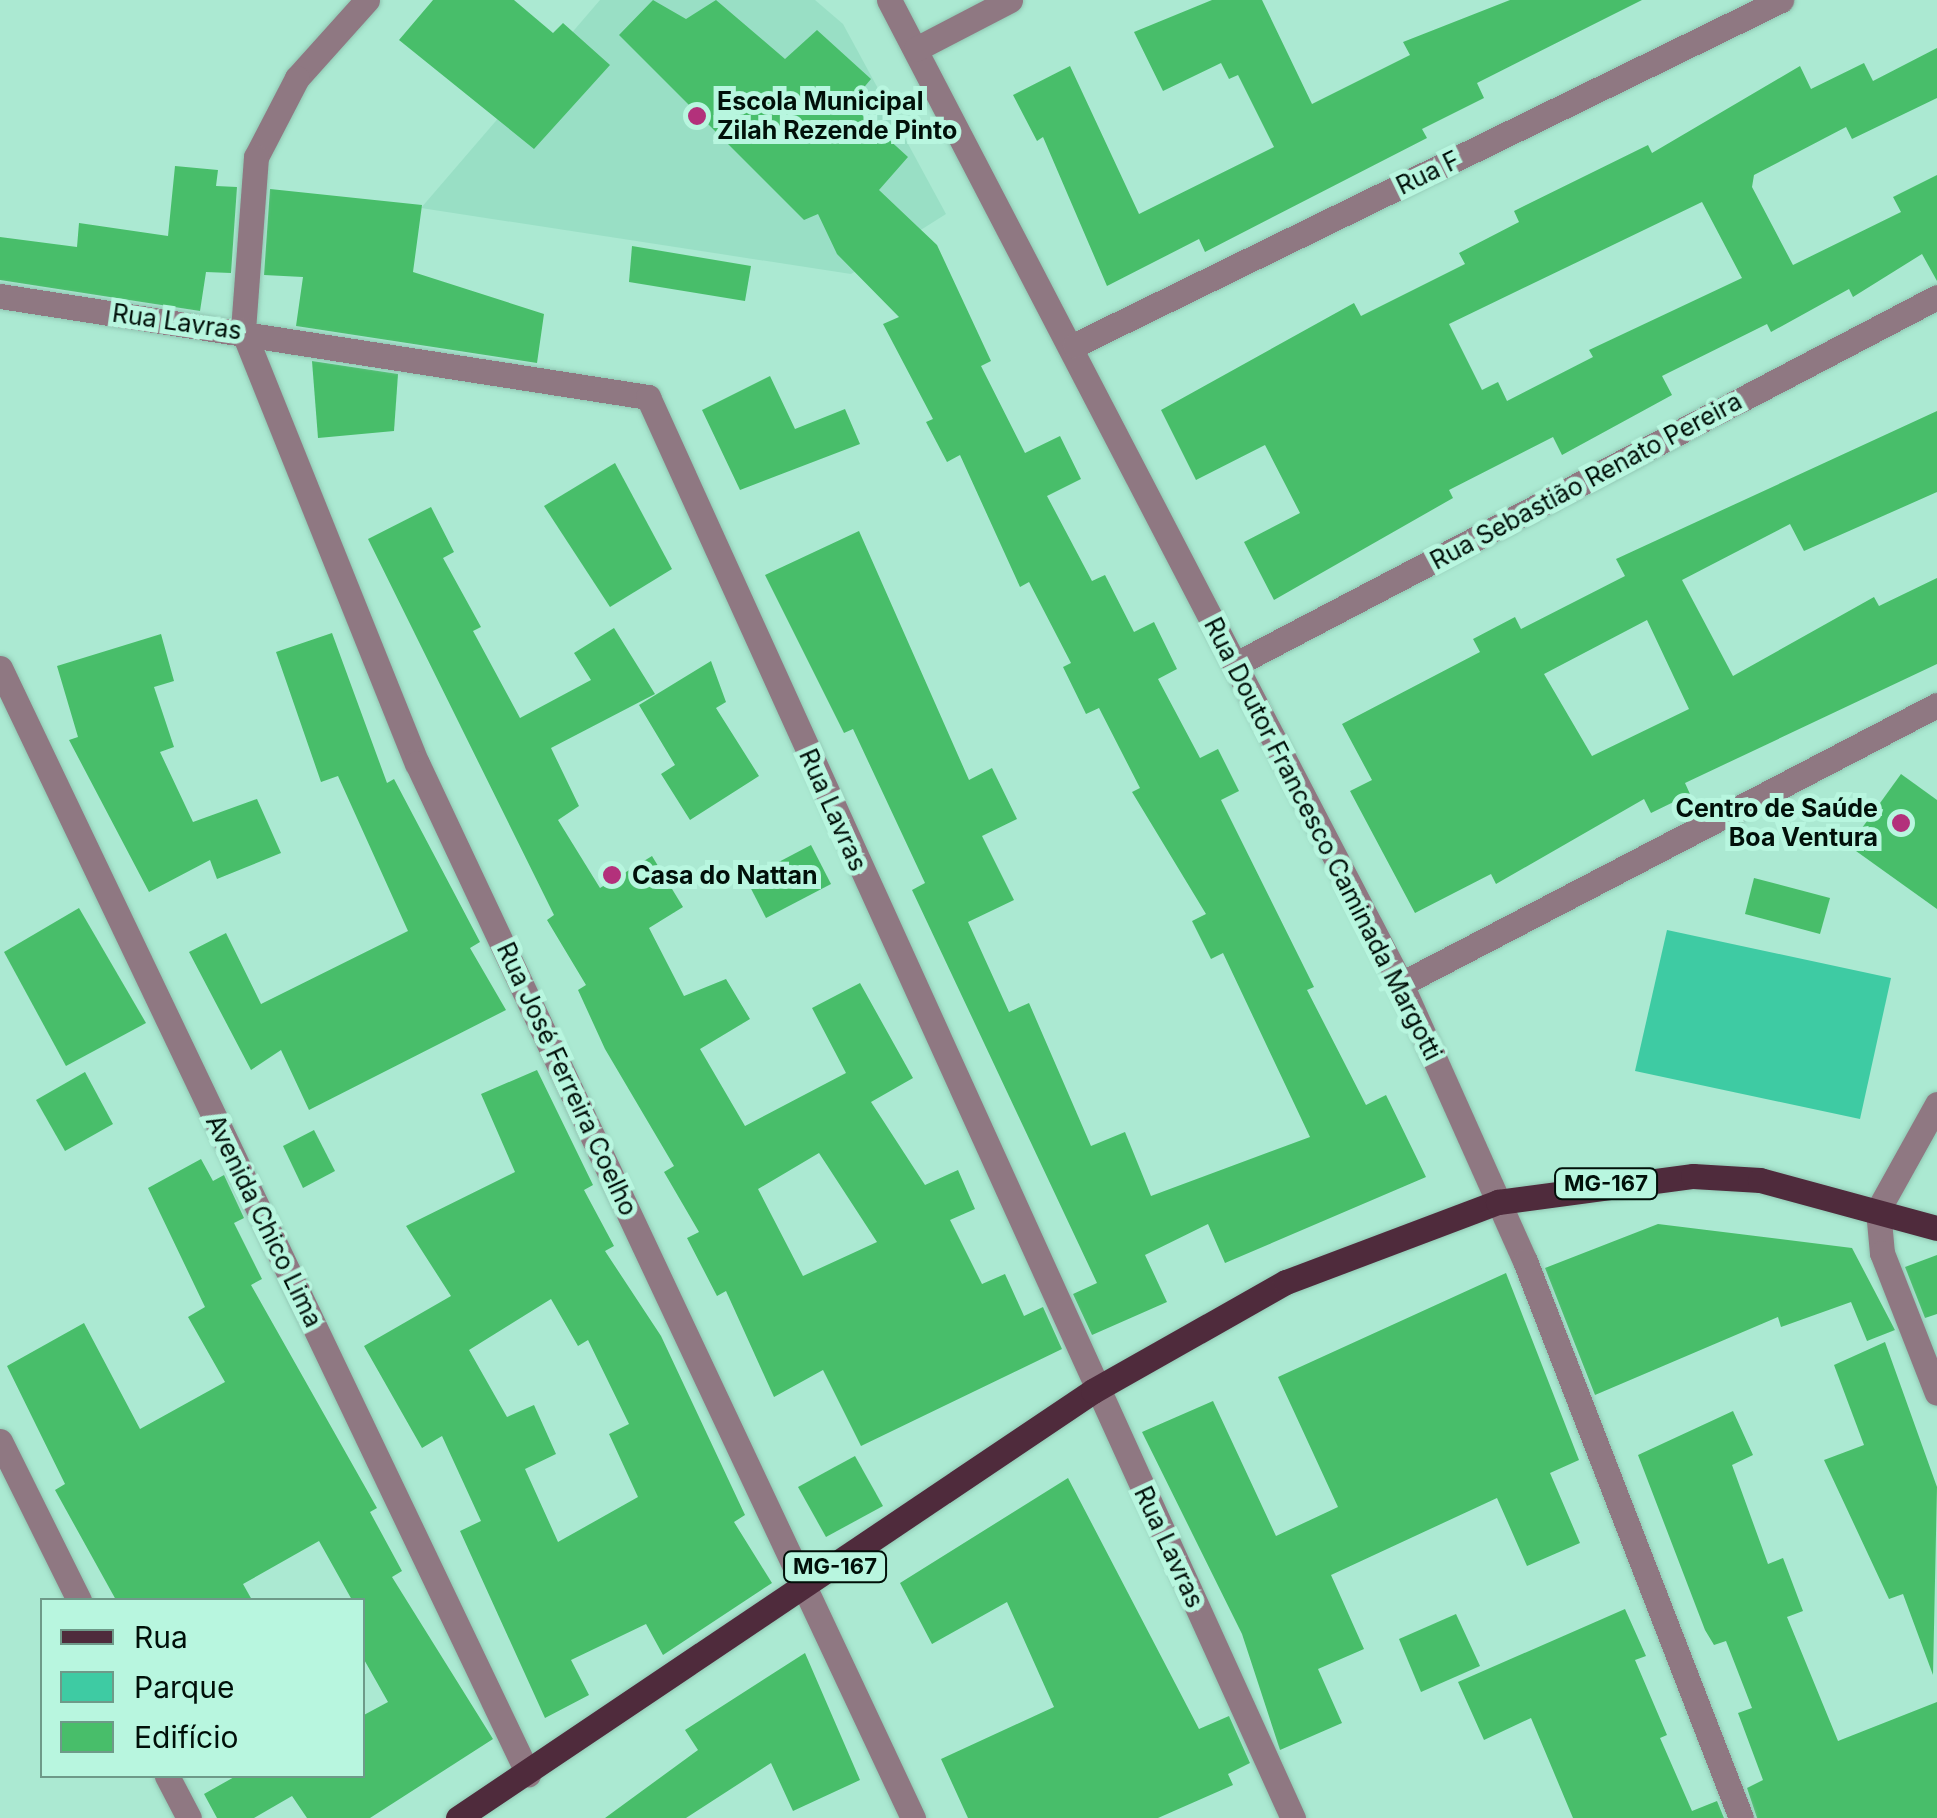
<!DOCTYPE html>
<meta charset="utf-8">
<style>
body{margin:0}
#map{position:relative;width:1937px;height:1818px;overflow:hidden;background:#abe9d2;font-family:Inter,sans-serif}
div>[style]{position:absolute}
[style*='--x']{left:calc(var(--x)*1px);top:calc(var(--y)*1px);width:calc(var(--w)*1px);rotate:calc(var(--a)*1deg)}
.built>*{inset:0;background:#99dfc5}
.green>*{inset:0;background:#3ecba3}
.building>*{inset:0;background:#48be6a}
.roads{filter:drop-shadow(0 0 2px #90c6b2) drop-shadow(0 0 2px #90c6b2)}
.minor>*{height:25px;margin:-12.5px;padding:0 12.5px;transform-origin:12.5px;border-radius:12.5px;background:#8f7882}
.major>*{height:25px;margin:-12.5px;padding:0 12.5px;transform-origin:12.5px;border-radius:12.5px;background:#4f2b3c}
.dots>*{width:28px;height:28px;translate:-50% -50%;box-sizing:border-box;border:5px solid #b8f6df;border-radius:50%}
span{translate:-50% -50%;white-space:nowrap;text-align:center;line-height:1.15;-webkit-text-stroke:10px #b8f6df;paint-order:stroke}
.shield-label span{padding:2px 8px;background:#b8f6df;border:2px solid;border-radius:8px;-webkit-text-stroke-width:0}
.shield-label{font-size:22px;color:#001009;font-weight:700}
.poi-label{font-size:25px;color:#001009;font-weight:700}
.left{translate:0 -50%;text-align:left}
.right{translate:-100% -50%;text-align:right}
.street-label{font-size:25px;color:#001009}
.legend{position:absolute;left:40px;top:1598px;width:325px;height:180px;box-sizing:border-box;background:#b8f6df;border:2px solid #6e9a89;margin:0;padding:12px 18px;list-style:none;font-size:30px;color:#001009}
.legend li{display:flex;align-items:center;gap:20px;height:50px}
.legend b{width:50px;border:2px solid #6e9a89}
</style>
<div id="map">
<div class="built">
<i style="clip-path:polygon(600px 0,815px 0,843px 24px,946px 214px,851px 274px,421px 208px)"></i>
</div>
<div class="green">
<i style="clip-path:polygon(1667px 930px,1891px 978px,1860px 1119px,1635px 1071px)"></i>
</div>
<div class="building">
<i style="clip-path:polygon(433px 0,514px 0,553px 33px,563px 23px,610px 65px,534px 149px,399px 40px)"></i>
<i style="clip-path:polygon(653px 0,686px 19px,716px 0,785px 59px,817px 30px,871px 79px,850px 104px,908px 157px,879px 190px,937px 245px,991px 361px,981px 366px,1025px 453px,1060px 436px,1081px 479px,1047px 496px,1092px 581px,1105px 575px,1134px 632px,1154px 622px,1177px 669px,1158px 679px,1200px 758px,1218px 749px,1239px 791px,1221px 800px,1314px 987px,1307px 990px,1366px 1105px,1386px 1095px,1426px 1177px,1225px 1263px,1208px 1224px,1145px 1255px,1167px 1302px,1092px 1335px,1073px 1294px,1097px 1283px,912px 890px,925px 883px,853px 729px,844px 733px,765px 575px,859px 531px,969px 780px,992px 768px,1017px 819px,982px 836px,1014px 900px,968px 922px,1009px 1012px,1029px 1003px,1091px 1146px,1125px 1132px,1151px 1196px,1310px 1137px,1223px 953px,1211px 959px,1192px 921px,1206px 914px,1132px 792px,1140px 788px,1099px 708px,1086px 714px,1063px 667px,1071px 663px,1029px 582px,1020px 587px,960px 455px,947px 462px,926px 422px,933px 419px,883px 324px,899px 317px,837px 254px,818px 214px,804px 220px,619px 35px)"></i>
<i style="clip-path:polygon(1212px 0,1262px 0,1312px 104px,1410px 55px,1403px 42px,1510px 0,1642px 0,1477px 83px,1484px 98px,1422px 129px,1427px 138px,1205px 252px,1199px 239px,1107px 286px,1043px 137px,1037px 141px,1013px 95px,1070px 66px,1139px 214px,1274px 147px,1238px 75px,1229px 79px,1221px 63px,1163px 91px,1134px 32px)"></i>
<i style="clip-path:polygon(evenodd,1937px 48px,1937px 98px,1852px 139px,1846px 127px,1754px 175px,1752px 187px,1793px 265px,1901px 212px,1893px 197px,1937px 175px,1937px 281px,1922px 254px,1853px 297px,1849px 289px,1771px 332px,1767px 324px,1662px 376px,1672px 395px,1562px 455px,1553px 437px,1449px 490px,1453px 498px,1274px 600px,1244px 542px,1300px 513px,1265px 445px,1196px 480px,1161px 410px,1354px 303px,1361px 316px,1465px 264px,1459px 253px,1519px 222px,1514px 211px,1648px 145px,1652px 153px,1800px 66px,1811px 89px,1864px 63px,1873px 81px,1937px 48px,1702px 202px,1742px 278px,1589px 350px,1593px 357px,1507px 401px,1498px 382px,1482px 390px,1449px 324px,1702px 202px)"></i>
<i style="clip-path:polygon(175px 166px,218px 170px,216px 186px,237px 187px,231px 273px,206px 272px,200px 311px,0 280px,0 237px,77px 247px,79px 223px,168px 236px)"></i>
<i style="clip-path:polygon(270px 189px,422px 205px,413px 272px,544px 314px,537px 363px,296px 326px,303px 277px,264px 275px)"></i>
<i style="clip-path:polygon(632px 246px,751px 266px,745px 301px,629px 282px)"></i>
<i style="clip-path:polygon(312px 361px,398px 374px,394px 431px,318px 438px)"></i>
<i style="clip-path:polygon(770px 376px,795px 429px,845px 409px,860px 444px,740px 490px,702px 410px)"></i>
<i style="clip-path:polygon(evenodd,1937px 411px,1937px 492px,1804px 551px,1790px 524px,1682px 580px,1733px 676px,1874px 597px,1879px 606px,1937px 578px,1937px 664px,1685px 783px,1690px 794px,1651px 813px,1644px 799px,1496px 884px,1491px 874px,1415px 913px,1350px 791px,1372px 780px,1342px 724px,1480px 652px,1473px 639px,1515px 617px,1521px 629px,1625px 576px,1616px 559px,1937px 411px,1647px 620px,1689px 709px,1592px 756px,1544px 674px,1647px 620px)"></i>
<i style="clip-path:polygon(615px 463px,672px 569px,610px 607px,544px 506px)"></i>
<i style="clip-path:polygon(evenodd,431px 507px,454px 552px,443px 558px,481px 627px,473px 631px,520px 718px,591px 680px,574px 653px,614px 628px,655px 694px,551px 748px,579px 806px,558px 820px,600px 888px,652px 856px,683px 907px,649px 928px,684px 996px,726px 979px,750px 1019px,700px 1049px,745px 1126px,846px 1073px,812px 1008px,860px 983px,913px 1078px,871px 1102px,925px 1185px,958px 1170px,975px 1209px,950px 1220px,982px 1284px,1005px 1274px,1024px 1316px,1043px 1307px,1062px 1349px,861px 1446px,823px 1370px,774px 1397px,726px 1291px,717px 1296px,687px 1238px,699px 1232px,664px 1172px,674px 1166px,605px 1049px,578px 990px,586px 985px,547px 920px,554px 915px,368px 539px,431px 507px,819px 1153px,877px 1242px,803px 1276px,758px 1189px,819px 1153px)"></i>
<i style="clip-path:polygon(332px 633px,387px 783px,394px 779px,480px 942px,470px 948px,506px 1010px,309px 1110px,281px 1050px,251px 1070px,189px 952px,226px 933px,261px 1004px,408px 931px,338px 776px,321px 782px,276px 652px)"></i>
<i style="clip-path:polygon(161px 634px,174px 681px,154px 687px,174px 747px,160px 752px,193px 822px,257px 799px,281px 853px,217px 879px,210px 860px,149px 892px,69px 740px,78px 737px,57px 666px)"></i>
<i style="clip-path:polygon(711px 661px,726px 702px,716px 708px,759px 776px,690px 820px,661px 774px,675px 765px,639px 705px)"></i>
<i style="clip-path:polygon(1901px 774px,1937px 800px,1937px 909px,1849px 846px)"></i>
<i style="clip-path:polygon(811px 845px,831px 884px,766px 918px,746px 879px)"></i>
<i style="clip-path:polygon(1754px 878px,1830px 898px,1820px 934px,1745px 914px)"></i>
<i style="clip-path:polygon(79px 908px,146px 1023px,66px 1066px,4px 952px)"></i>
<i style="clip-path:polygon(evenodd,537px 1070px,593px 1185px,584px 1190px,614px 1246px,605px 1251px,661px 1336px,745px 1515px,734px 1522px,772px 1583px,663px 1655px,646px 1624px,571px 1660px,589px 1695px,545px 1718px,460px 1531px,481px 1521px,442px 1436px,422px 1448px,364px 1346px,451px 1296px,406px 1226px,515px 1172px,481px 1094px,537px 1070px,551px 1299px,578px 1346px,588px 1340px,629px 1424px,609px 1434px,638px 1497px,558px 1542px,525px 1469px,556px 1454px,534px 1405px,507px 1417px,469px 1350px,551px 1299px)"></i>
<i style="clip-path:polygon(85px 1072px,113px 1124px,65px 1151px,36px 1100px)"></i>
<i style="clip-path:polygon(314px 1130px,335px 1171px,303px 1188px,283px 1146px)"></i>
<i style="clip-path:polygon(201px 1159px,213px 1181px,224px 1175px,244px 1218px,234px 1223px,262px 1279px,251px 1285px,377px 1508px,370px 1512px,402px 1571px,392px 1577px,493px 1739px,370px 1818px,307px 1818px,292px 1796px,254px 1818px,217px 1818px,204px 1794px,236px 1776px,362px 1776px,362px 1716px,388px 1702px,362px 1656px,362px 1600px,352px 1600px,319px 1541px,243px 1584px,252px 1600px,116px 1600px,55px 1490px,65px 1484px,7px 1366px,84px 1323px,140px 1429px,225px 1382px,188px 1317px,205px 1307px,148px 1188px)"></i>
<i style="clip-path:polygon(1658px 1224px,1852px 1248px,1895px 1330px,1867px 1341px,1851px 1302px,1781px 1327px,1778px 1317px,1595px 1395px,1545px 1268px)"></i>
<i style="clip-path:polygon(1937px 1255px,1937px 1314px,1925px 1318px,1905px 1267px)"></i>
<i style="clip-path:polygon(1506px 1273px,1579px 1460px,1550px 1473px,1580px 1543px,1527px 1566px,1497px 1498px,1331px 1575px,1364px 1649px,1318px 1669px,1342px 1723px,1280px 1750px,1242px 1634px,1142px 1432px,1213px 1401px,1276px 1536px,1338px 1507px,1278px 1377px)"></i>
<i style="clip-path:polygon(1885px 1342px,1937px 1487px,1933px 1675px,1903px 1594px,1889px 1599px,1824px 1460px,1864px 1445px,1834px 1365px)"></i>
<i style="clip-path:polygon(1733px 1411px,1753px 1455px,1732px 1465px,1768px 1564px,1783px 1558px,1803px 1611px,1787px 1617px,1838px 1741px,1937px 1702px,1937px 1818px,1757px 1818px,1747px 1788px,1763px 1780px,1738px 1713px,1752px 1708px,1726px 1641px,1714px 1645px,1705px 1630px,1638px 1455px)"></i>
<i style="clip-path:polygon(855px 1456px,883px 1506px,826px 1537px,798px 1487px)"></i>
<i style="clip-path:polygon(1068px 1478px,1199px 1729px,1229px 1716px,1250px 1763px,1228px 1774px,1233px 1785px,1158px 1818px,968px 1818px,941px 1759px,1054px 1707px,1007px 1602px,932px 1644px,900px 1583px)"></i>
<i style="clip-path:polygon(1625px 1609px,1646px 1656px,1635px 1660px,1667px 1735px,1660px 1738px,1692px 1811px,1717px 1801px,1724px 1818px,1573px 1818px,1531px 1718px,1484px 1740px,1458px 1682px)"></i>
<i style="clip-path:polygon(1456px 1614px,1480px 1666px,1421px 1692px,1399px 1639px)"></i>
<i style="clip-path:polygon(805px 1653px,860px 1780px,793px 1811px,771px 1763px,686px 1818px,605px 1818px,698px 1750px,685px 1730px)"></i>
</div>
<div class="roads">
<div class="minor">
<i style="--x:367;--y:0;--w:105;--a:131.9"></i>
<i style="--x:297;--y:78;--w:89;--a:117.4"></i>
<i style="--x:256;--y:157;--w:174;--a:94.3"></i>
<i style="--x:243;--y:331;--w:466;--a:68.1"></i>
<i style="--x:417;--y:763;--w:1166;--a:64.82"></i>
<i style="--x:889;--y:0;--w:1109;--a:62.51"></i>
<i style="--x:1401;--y:984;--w:303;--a:65.9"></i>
<i style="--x:1525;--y:1261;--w:597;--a:68.8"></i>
<i style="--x:916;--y:49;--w:106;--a:-27.5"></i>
<i style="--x:0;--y:296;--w:656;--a:8.86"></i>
<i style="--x:648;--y:397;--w:1561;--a:65.59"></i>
<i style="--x:1075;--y:345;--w:786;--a:-26.04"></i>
<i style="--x:1236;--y:664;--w:791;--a:-27.63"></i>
<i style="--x:0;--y:668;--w:1226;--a:64.48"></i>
<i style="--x:1401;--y:984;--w:604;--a:-27.5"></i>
<i style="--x:1937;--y:1104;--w:121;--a:119.1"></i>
<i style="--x:1878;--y:1210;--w:43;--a:84.7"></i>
<i style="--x:1882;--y:1253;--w:150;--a:68.6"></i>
<i style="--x:0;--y:1441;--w:178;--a:63.6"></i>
<i style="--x:167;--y:1776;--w:47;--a:62.4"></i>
</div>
<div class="major">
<i style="--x:458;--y:1818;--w:765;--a:-33.92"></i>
<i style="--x:1093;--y:1391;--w:222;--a:-29.5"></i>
<i style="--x:1286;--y:1282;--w:227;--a:-20.7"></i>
<i style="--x:1498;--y:1202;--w:197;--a:-7.6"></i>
<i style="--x:1693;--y:1176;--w:67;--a:3.4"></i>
<i style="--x:1760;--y:1180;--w:183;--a:15.2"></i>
</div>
</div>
<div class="dots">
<i style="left:697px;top:116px;background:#b3317b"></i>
<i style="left:1901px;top:823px;background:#b3317b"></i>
<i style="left:612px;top:875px;background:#b3317b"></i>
</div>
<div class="shield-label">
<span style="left:1606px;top:1184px">MG-167</span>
<span style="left:835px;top:1567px">MG-167</span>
</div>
<div class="poi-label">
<span class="left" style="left:717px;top:116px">Escola Municipal<br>Zilah Rezende Pinto</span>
<span class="right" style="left:1878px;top:823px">Centro de Saúde<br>Boa Ventura</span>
<span class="left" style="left:632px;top:875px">Casa do Nattan</span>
</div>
<div class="street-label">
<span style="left:1428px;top:173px;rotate:-26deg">Rua F</span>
<span style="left:177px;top:322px;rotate:8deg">Rua Lavras</span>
<span style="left:1586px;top:481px;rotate:-28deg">Rua Sebastião Renato Pereira</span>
<span style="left:833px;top:810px;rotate:66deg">Rua Lavras</span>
<span style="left:1323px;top:839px;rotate:63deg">Rua Doutor Francesco Caminada Margotti</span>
<span style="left:567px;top:1079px;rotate:65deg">Rua José Ferreira Coelho</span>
<span style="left:264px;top:1221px;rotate:64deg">Avenida Chico Lima</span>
<span style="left:1169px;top:1547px;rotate:65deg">Rua Lavras</span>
</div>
<ul class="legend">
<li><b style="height:12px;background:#4f2b3c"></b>Rua</li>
<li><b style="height:28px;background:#3ecba3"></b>Parque</li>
<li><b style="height:28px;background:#48be6a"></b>Edifício</li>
</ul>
</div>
